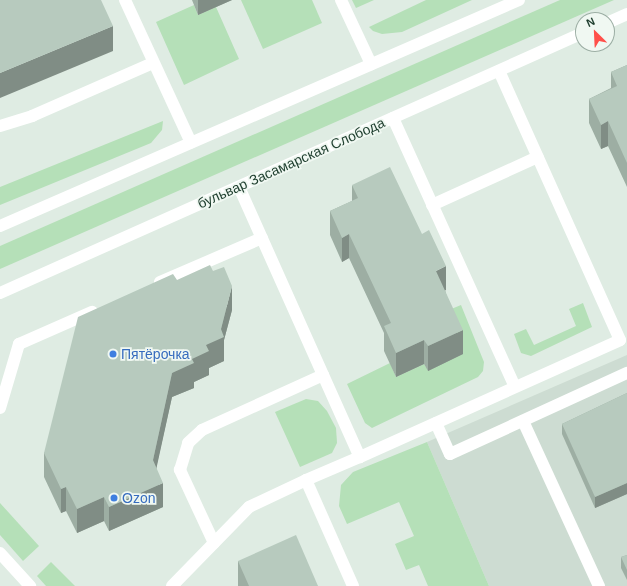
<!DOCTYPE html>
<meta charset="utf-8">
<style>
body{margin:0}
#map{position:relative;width:627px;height:586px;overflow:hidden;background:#dfece3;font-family:Helvetica,sans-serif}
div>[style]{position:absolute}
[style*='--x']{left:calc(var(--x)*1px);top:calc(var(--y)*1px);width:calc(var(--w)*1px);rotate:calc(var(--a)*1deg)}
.built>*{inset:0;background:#cddcd2}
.green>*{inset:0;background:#b5e0b8}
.minor>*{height:12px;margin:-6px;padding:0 6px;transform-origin:6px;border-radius:6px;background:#fff}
.wall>*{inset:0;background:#9daea3}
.shaded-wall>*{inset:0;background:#808d85}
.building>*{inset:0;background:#b7cabe}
.dots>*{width:11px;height:11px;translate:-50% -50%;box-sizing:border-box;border:2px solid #f0f8f2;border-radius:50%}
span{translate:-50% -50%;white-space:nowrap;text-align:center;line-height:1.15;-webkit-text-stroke:3.5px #f0f8f2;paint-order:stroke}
.street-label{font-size:14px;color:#1e3e2e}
.shop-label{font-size:14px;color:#366cbe}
.left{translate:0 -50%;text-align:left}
.north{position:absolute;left:575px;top:12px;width:40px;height:40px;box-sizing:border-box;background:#f0f8f2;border:1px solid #9caea4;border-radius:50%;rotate:336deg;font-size:11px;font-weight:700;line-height:16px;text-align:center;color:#1e3e2e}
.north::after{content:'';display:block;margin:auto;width:14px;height:18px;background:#ff504a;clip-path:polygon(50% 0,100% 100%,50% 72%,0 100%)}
</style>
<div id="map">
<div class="built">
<i style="clip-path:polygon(627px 355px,627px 586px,489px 586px,427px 442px)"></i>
</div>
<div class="green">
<i style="clip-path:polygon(241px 0,312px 0,322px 23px,263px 49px)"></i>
<i style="clip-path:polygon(352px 0,374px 0,356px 8px)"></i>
<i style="clip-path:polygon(426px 0,472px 0,402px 32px,382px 34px,373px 31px,369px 27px)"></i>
<i style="clip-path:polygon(560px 0,614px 0,0 269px,0 246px)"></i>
<i style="clip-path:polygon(194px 5px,198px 15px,216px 7px,239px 59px,184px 85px,156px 22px)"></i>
<i style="clip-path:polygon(163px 121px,162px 130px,151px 143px,0 205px,0 187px)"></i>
<i style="clip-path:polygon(583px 303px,592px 327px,531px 356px,521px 353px,514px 334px,526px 329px,534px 345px,576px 326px,569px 309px)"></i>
<i style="clip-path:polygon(461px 305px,484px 362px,483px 371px,478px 377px,372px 428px,365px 423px,347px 384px,390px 363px,396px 377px,424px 364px,428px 370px,444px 312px)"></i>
<i style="clip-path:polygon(306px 399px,318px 401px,327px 411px,336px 428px,337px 443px,332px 453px,300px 467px,275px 412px)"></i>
<i style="clip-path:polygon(427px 442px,489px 586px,428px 586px,419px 565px,406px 570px,395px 544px,414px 536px,399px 502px,347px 524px,339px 506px,341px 485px,353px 472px)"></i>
<i style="clip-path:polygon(0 503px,39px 546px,23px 561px,0 535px)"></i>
<i style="clip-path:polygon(51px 562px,75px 586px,46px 586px,37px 576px)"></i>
</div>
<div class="minor">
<i style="--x:125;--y:0;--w:157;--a:65.2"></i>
<i style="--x:341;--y:0;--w:71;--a:64.9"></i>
<i style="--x:607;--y:23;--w:22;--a:-24"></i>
<i style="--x:393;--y:118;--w:295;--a:65.6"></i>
<i style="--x:0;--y:126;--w:34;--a:-17"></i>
<i style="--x:32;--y:116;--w:132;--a:-23.7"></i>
<i style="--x:239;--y:187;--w:296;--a:65.9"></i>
<i style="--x:360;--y:457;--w:285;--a:-24.2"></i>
<i style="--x:620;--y:340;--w:295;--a:-114.2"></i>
<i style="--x:432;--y:205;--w:116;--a:-24.4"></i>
<i style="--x:0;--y:226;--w:566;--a:-23.53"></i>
<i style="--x:160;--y:282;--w:111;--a:-23.3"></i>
<i style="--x:0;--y:293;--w:638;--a:-24.04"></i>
<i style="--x:0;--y:408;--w:67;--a:-73.5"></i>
<i style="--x:19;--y:344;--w:80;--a:-23.7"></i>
<i style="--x:523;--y:421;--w:182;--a:65.3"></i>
<i style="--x:436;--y:423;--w:34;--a:66"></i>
<i style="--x:450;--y:454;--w:195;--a:-24.6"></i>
<i style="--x:214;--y:543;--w:81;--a:-115"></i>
<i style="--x:180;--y:470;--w:28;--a:-73"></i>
<i style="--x:188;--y:443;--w:19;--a:-43"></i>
<i style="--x:202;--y:430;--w:133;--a:-24.4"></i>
<i style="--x:0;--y:553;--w:45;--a:47.7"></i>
<i style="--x:172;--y:586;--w:110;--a:-45.7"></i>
<i style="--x:249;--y:507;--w:63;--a:-25.3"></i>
<i style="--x:353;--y:586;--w:116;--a:-113.9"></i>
<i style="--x:306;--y:480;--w:59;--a:-23.1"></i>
</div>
<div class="wall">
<i style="clip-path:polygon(192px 0,232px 0,198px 15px)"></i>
<i style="clip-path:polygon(627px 65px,627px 187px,608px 146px,601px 149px,589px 123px,589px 99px,611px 88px,611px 72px)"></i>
<i style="clip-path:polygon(352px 185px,446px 290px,445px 290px,463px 354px,428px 371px,424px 364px,396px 377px,384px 351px,384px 333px,349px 258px,342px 262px,330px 235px,330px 211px,352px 201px)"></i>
<i style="clip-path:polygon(177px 280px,232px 310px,224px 340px,224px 361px,209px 368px,209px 375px,194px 382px,194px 388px,172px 397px,156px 468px,163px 507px,109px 531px,104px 521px,77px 533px,66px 511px,61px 513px,44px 477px,44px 453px)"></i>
<i style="clip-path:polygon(627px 393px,627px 494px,595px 508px,562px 434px,562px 424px)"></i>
<i style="clip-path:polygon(627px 555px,627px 580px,621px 568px,621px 557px)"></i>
<i style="clip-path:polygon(238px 561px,318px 586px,238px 586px)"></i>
</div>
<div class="shaded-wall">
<i style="clip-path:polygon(198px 0,232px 0,198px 15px)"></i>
<i style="clip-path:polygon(113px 26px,113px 51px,0 98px,0 73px)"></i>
<i style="clip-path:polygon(608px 121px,608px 146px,601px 149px,601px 125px)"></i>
<i style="clip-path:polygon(349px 234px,349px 258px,342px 262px,342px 238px)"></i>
<i style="clip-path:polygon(446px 266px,446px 290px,436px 295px,436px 271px)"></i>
<i style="clip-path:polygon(232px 286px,232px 310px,224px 340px,224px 361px,209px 368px,209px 375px,194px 382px,194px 388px,172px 397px,153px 484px,153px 460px,172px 373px,206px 345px,221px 329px)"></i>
<i style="clip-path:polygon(463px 330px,463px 354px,428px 371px,428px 346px)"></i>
<i style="clip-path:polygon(424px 340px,424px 364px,396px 377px,396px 353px)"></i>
<i style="clip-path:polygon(163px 483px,163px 507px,109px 531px,109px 507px)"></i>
<i style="clip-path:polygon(627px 483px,627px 494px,595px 508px,595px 497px)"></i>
<i style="clip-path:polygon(66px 487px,66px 511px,61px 513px,61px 489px)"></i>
<i style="clip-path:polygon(104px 497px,104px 521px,77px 533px,77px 509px)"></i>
</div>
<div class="building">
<i style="clip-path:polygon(0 0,101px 0,113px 26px,0 73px)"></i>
<i style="clip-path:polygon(627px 65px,627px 163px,608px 121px,601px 125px,589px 99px,617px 86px,611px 72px)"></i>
<i style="clip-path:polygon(390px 167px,422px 234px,429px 230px,446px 266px,436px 271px,463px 330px,428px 346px,424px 340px,396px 353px,384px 326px,391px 323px,349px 234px,342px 238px,330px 211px,358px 198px,352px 185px)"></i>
<i style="clip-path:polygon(210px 265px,213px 271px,224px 267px,232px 286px,221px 329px,224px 337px,206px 345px,209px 351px,192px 359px,194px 363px,172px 373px,153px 460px,163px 483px,109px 507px,104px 497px,77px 509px,66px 487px,61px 489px,44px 453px,78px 317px,173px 274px,177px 280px)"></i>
<i style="clip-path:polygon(627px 393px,627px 483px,595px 497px,562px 424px)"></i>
<i style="clip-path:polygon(296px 535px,318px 586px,249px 586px,238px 561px)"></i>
<i style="clip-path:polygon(627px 555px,627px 570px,621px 557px)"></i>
</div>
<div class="dots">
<i style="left:113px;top:354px;background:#3f7fe0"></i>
<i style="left:114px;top:498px;background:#3f7fe0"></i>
</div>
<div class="street-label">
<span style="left:291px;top:163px;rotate:-24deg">бульвар Засамарская Слобода</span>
</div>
<div class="shop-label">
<span class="left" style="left:121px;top:354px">Пятёрочка</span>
<span class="left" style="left:122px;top:498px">Ozon</span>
</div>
<div class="north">N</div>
</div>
